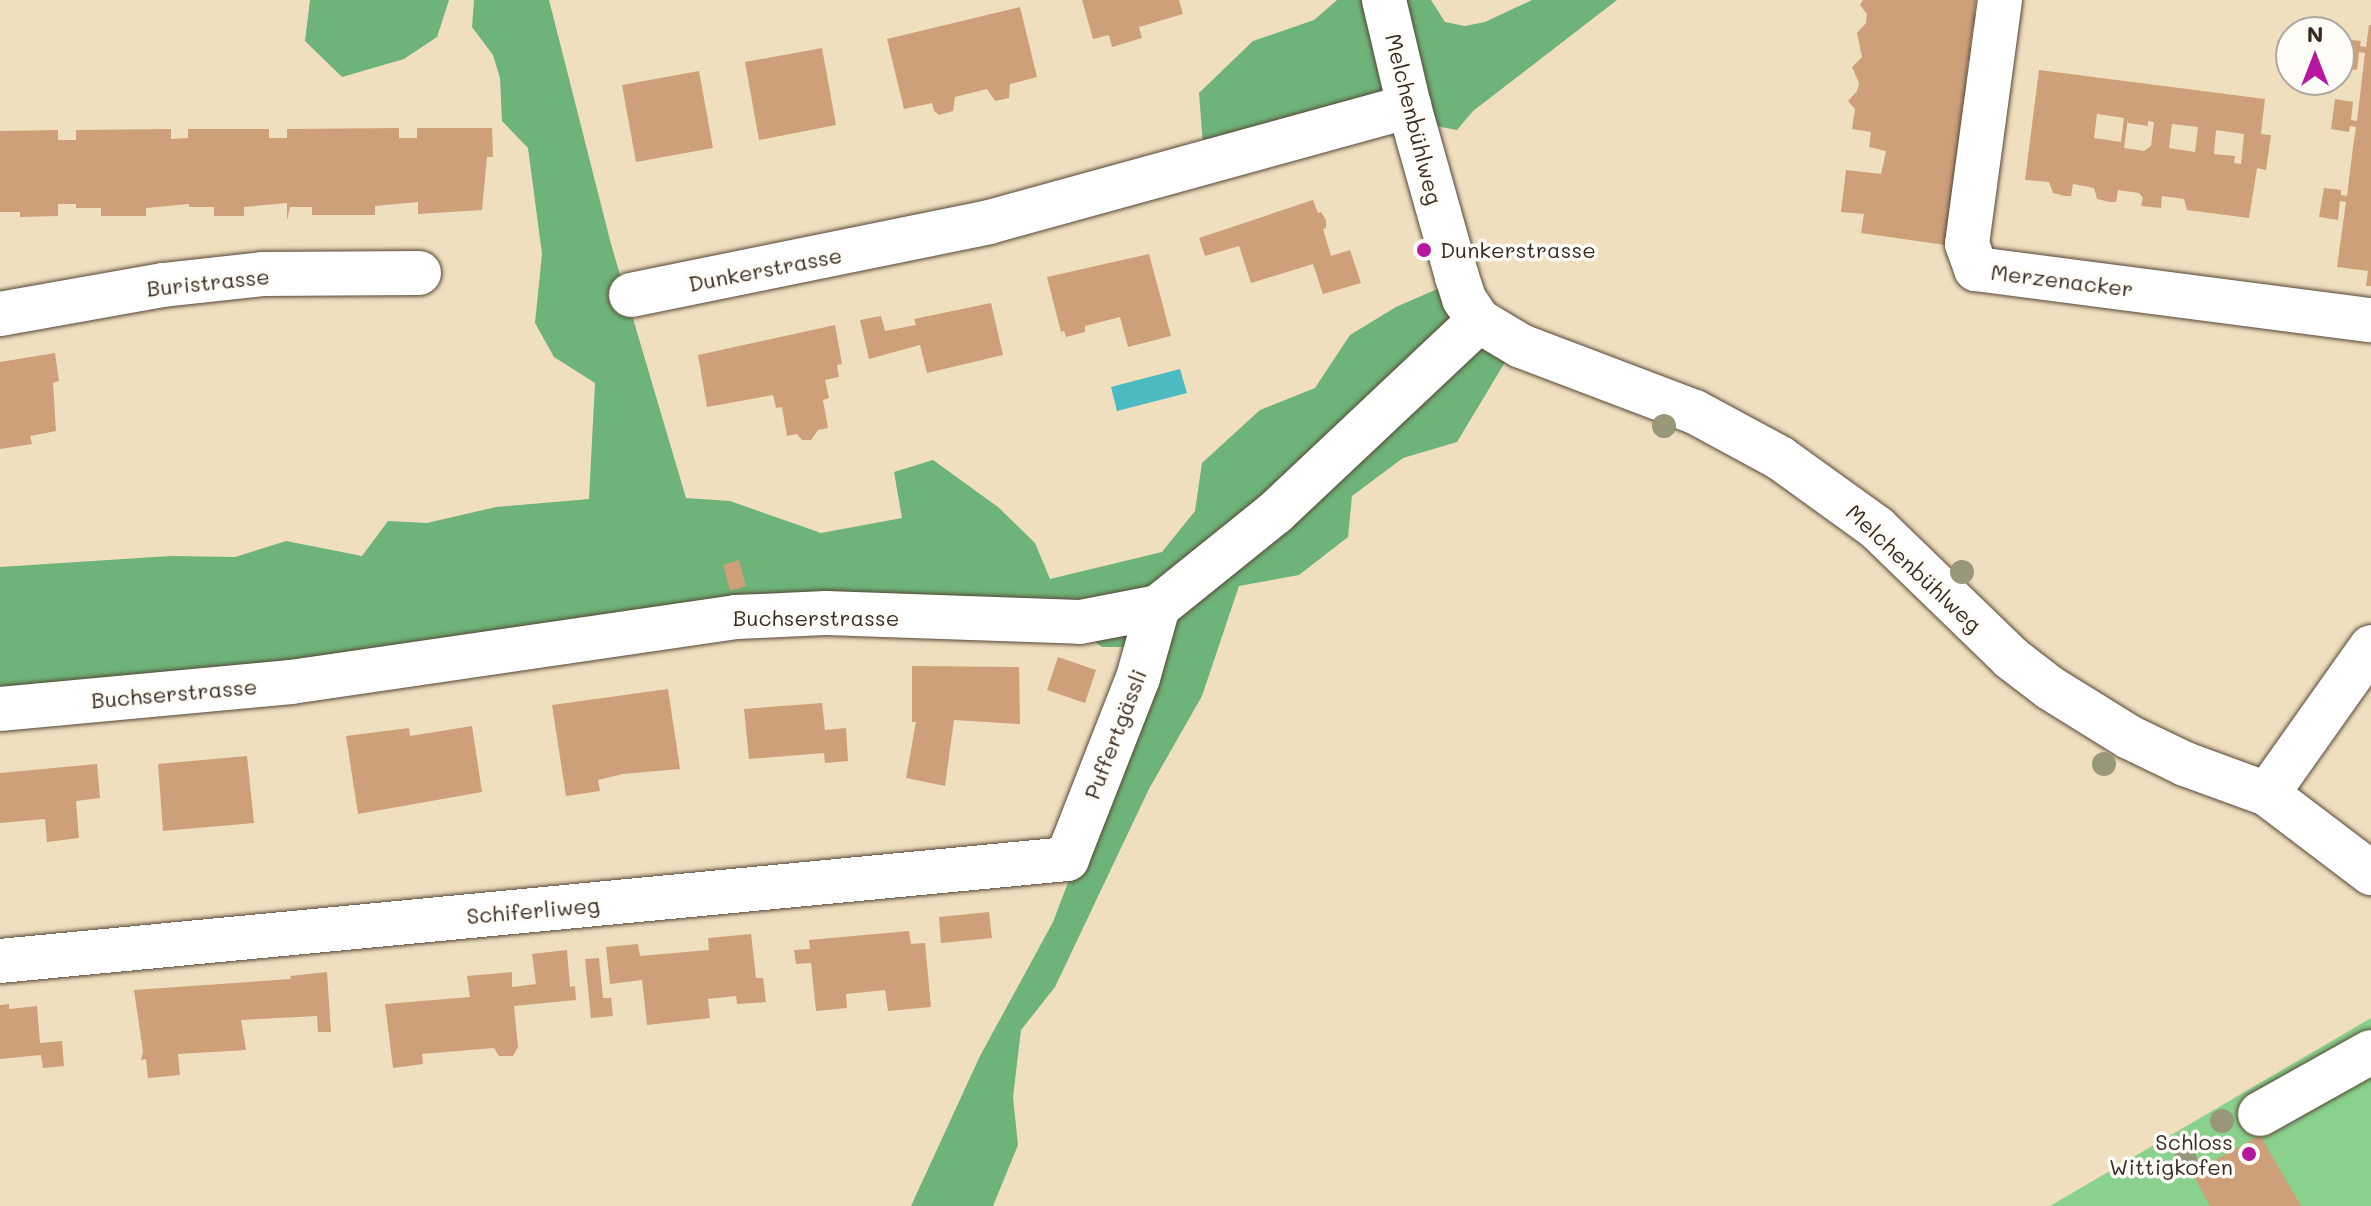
<!DOCTYPE html>
<meta charset="utf-8">
<style>
body{margin:0}
#map{position:relative;width:2371px;height:1206px;overflow:hidden;background:#efdfbf;font-family:Mali,sans-serif}
div>[style]{position:absolute}
[style*='--x']{left:calc(var(--x)*1px);top:calc(var(--y)*1px);width:calc(var(--w)*1px);rotate:calc(var(--a)*1deg)}
.green>*{inset:0;background:#89d18c}
.forest>*{inset:0;background:#6eb378}
.water>*{inset:0;background:#4cbbc1}
.building>*{inset:0;background:#cea07a}
.roads{filter:drop-shadow(0 0 2px #564536) drop-shadow(0 0 2px #564536)}
.minor>*{height:44px;margin:-22px;padding:0 22px;transform-origin:22px;border-radius:22px;background:#fff}
.trees>*{width:24px;height:24px;margin:-12px;border-radius:50%;background:#999779}
.dots>*{width:22px;height:22px;translate:-50% -50%;box-sizing:border-box;border:4px solid #fdfcf7;border-radius:50%}
span{translate:-50% -50%;white-space:nowrap;text-align:center;line-height:1.15;-webkit-text-stroke:7px #fdfcf7;paint-order:stroke}
.street-label{font-size:22px;color:#3b2a1e}
.poi-label{font-size:22px;color:#3b2a1e}
.left{translate:0 -50%;text-align:left}
.right{translate:-100% -50%;text-align:right}
.north{position:absolute;left:2275px;top:16px;width:80px;height:80px;box-sizing:border-box;background:#fdfcf7;border:2px solid #afa8a0;border-radius:50%;rotate:0deg;font-size:22px;font-weight:700;line-height:32px;text-align:center;color:#3b2a1e}
.north::after{content:'';display:block;margin:auto;width:28px;height:36px;background:#b5179e;clip-path:polygon(50% 0,100% 100%,50% 72%,0 100%)}
</style>
<div id="map">
<div class="green">
<i style="clip-path:polygon(2371px 1018px,2371px 1206px,2050px 1206px)"></i>
</div>
<div class="forest">
<i style="clip-path:polygon(310px 0,449px 0,437px 37px,404px 59px,342px 77px,305px 41px)"></i>
<i style="clip-path:polygon(474px 0,549px 0,611px 244px,686px 498px,730px 501px,821px 533px,902px 518px,894px 472px,933px 460px,998px 507px,1035px 543px,1050px 579px,1162px 552px,1195px 511px,1202px 463px,1260px 410px,1315px 388px,1350px 335px,1396px 307px,1451px 283px,1513px 349px,1457px 442px,1403px 458px,1352px 496px,1348px 537px,1299px 575px,1239px 586px,1202px 696px,1149px 789px,1055px 987px,1021px 1030px,1013px 1097px,1018px 1145px,993px 1206px,911px 1206px,980px 1056px,1053px 922px,1158px 647px,1102px 647px,1053px 612px,691px 611px,0 697px,0 567px,170px 556px,235px 557px,286px 541px,362px 556px,388px 521px,427px 523px,496px 507px,589px 499px,595px 383px,554px 357px,535px 323px,542px 254px,528px 148px,502px 121px,500px 78px,493px 55px,472px 27px)"></i>
<i style="clip-path:polygon(1337px 0,1431px 0,1445px 22px,1465px 26px,1485px 22px,1532px 0,1617px 0,1473px 111px,1457px 130px,1420px 123px,1204px 158px,1199px 93px,1253px 41px,1314px 20px)"></i>
</div>
<div class="water">
<i style="clip-path:polygon(1180px 369px,1187px 393px,1117px 411px,1111px 387px)"></i>
</div>
<div class="building">
<i style="clip-path:polygon(1082px 0,1179px 0,1183px 14px,1139px 27px,1142px 38px,1112px 47px,1109px 35px,1093px 39px)"></i>
<i style="clip-path:polygon(1863px 0,1976px 0,1974px 14px,1979px 15px,1977px 28px,1973px 27px,1972px 33px,1970px 47px,1974px 48px,1973px 62px,1968px 61px,1966px 82px,1970px 83px,1968px 97px,1964px 96px,1945px 245px,1861px 233px,1864px 214px,1841px 212px,1846px 170px,1881px 174px,1886px 151px,1869px 147px,1871px 132px,1852px 129px,1855px 109px,1848px 101px,1857px 91px,1859px 83px,1852px 67px,1862px 57px,1857px 33px,1866px 23px,1867px 14px,1860px 5px)"></i>
<i style="clip-path:polygon(1020px 7px,1037px 77px,1010px 84px,1009px 98px,995px 101px,987px 89px,955px 97px,953px 111px,939px 115px,934px 111px,932px 103px,904px 109px,887px 39px)"></i>
<i style="clip-path:polygon(2369px 25px,2371px 25px,2371px 286px,2366px 286px,2368px 271px,2337px 267px,2346px 202px,2340px 201px,2338px 220px,2319px 217px,2324px 188px,2341px 190px,2341px 195px,2347px 196px,2353px 147px,2356px 127px,2350px 126px,2349px 132px,2331px 129px,2335px 99px,2353px 102px,2351px 120px,2357px 121px,2365px 53px,2359px 52px,2357px 70px,2339px 68px,2343px 39px,2361px 41px,2360px 46px,2366px 47px)"></i>
<i style="clip-path:polygon(822px 48px,836px 125px,759px 140px,745px 62px)"></i>
<i style="clip-path:polygon(evenodd,2039px 70px,2265px 99px,2261px 134px,2271px 135px,2266px 170px,2257px 168px,2249px 218px,2187px 210px,2184px 199px,2162px 196px,2161px 208px,2141px 206px,2143px 198px,2139px 193px,2118px 190px,2116px 202px,2110px 202px,2097px 199px,2094px 188px,2073px 184px,2071px 196px,2065px 196px,2053px 193px,2049px 182px,2025px 180px,2039px 70px,2097px 114px,2124px 118px,2121px 142px,2094px 138px,2097px 114px,2039px 70px,2128px 118px,2128px 123px,2148px 126px,2148px 121px,2154px 122px,2151px 146px,2144px 151px,2124px 148px,2128px 118px,2039px 70px,2172px 124px,2198px 127px,2195px 152px,2169px 148px,2172px 124px,2039px 70px,2216px 130px,2244px 134px,2241px 164px,2234px 163px,2235px 156px,2214px 154px,2216px 130px)"></i>
<i style="clip-path:polygon(699px 71px,713px 148px,636px 162px,622px 85px)"></i>
<i style="clip-path:polygon(399px 128px,399px 138px,417px 138px,417px 128px,492px 128px,493px 157px,487px 157px,482px 210px,418px 214px,418px 202px,375px 206px,375px 215px,312px 215px,312px 207px,290px 207px,287px 221px,287px 203px,244px 207px,244px 216px,214px 216px,214px 207px,189px 207px,189px 204px,146px 208px,146px 216px,101px 216px,101px 208px,76px 208px,76px 204px,58px 204px,58px 216px,20px 217px,20px 212px,0 212px,0 131px,58px 130px,58px 140px,76px 140px,76px 130px,171px 129px,171px 139px,188px 138px,188px 129px,269px 129px,269px 138px,287px 138px,287px 129px)"></i>
<i style="clip-path:polygon(1313px 200px,1318px 213px,1321px 212px,1326px 220px,1326px 228px,1323px 229px,1331px 256px,1350px 250px,1361px 283px,1323px 294px,1313px 264px,1251px 283px,1239px 246px,1205px 256px,1199px 238px)"></i>
<i style="clip-path:polygon(1149px 254px,1171px 336px,1128px 347px,1120px 317px,1085px 326px,1085px 332px,1066px 337px,1064px 331px,1061px 332px,1047px 277px)"></i>
<i style="clip-path:polygon(991px 303px,1003px 355px,927px 373px,920px 345px,869px 359px,860px 320px,881px 316px,885px 331px,916px 325px,914px 319px)"></i>
<i style="clip-path:polygon(835px 325px,842px 364px,837px 365px,839px 377px,825px 380px,829px 398px,823px 400px,828px 428px,818px 430px,811px 440px,802px 440px,797px 434px,787px 436px,782px 407px,776px 408px,773px 395px,707px 407px,698px 355px)"></i>
<i style="clip-path:polygon(55px 353px,59px 381px,53px 383px,56px 431px,30px 436px,32px 444px,0 449px,0 362px)"></i>
<i style="clip-path:polygon(739px 560px,746px 586px,730px 591px,723px 565px)"></i>
<i style="clip-path:polygon(1058px 657px,1096px 670px,1085px 703px,1047px 690px)"></i>
<i style="clip-path:polygon(912px 666px,1019px 667px,1020px 724px,954px 720px,945px 786px,906px 778px,916px 722px,912px 722px)"></i>
<i style="clip-path:polygon(668px 689px,680px 769px,623px 774px,598px 780px,600px 791px,566px 796px,552px 705px)"></i>
<i style="clip-path:polygon(822px 703px,825px 730px,846px 728px,848px 761px,825px 763px,824px 753px,749px 759px,744px 709px)"></i>
<i style="clip-path:polygon(472px 726px,482px 792px,358px 814px,346px 736px,409px 728px,410px 736px)"></i>
<i style="clip-path:polygon(247px 756px,254px 823px,163px 831px,158px 764px)"></i>
<i style="clip-path:polygon(97px 764px,100px 798px,76px 801px,79px 838px,47px 842px,45px 819px,0 823px,0 773px)"></i>
<i style="clip-path:polygon(989px 912px,992px 938px,941px 943px,939px 917px)"></i>
<i style="clip-path:polygon(909px 931px,911px 944px,925px 943px,931px 1007px,888px 1011px,885px 990px,846px 994px,847px 1008px,816px 1011px,811px 963px,796px 964px,794px 950px,810px 949px,809px 940px)"></i>
<i style="clip-path:polygon(751px 934px,756px 978px,763px 978px,766px 1002px,737px 1004px,736px 996px,708px 999px,710px 1018px,647px 1025px,642px 980px,610px 984px,606px 947px,638px 944px,640px 956px,709px 950px,708px 938px)"></i>
<i style="clip-path:polygon(567px 950px,570px 987px,575px 986px,576px 1000px,514px 1006px,518px 1047px,513px 1056px,499px 1056px,494px 1048px,422px 1054px,423px 1064px,393px 1068px,385px 1004px,470px 997px,467px 976px,512px 972px,512px 987px,536px 984px,532px 954px)"></i>
<i style="clip-path:polygon(599px 958px,603px 998px,611px 998px,613px 1016px,591px 1018px,585px 959px)"></i>
<i style="clip-path:polygon(327px 972px,331px 1032px,318px 1032px,317px 1016px,241px 1020px,246px 1050px,178px 1054px,180px 1075px,148px 1078px,146px 1059px,141px 1060px,143px 1052px,134px 990px,291px 979px,290px 976px)"></i>
<i style="clip-path:polygon(9px 1004px,9px 1009px,37px 1006px,40px 1043px,62px 1041px,64px 1066px,43px 1068px,41px 1055px,0 1059px,0 1005px)"></i>
<i style="clip-path:polygon(2260px 1135px,2301px 1206px,2210px 1206px,2192px 1173px)"></i>
</div>
<div class="roads">
<div class="minor">
<i style="--x:1384;--y:0;--w:109;--a:76.7"></i>
<i style="--x:1409;--y:106;--w:178;--a:74.3"></i>
<i style="--x:1457;--y:277;--w:23;--a:72"></i>
<i style="--x:1464;--y:299;--w:27;--a:56"></i>
<i style="--x:1479;--y:321;--w:49;--a:30.8"></i>
<i style="--x:1521;--y:346;--w:186;--a:20.8"></i>
<i style="--x:1695;--y:412;--w:97;--a:28.4"></i>
<i style="--x:1780;--y:458;--w:120;--a:35.8"></i>
<i style="--x:1877;--y:528;--w:187;--a:44.1"></i>
<i style="--x:2011;--y:658;--w:49;--a:37.6"></i>
<i style="--x:2050;--y:688;--w:93;--a:31.8"></i>
<i style="--x:2129;--y:737;--w:62;--a:25.7"></i>
<i style="--x:2185;--y:764;--w:87;--a:20.1"></i>
<i style="--x:2267;--y:794;--w:131;--a:37.2"></i>
<i style="--x:2000;--y:0;--w:246;--a:97.7"></i>
<i style="--x:1967;--y:244;--w:27;--a:70"></i>
<i style="--x:1976;--y:269;--w:398;--a:7.4"></i>
<i style="--x:631;--y:295;--w:365;--a:-11.5"></i>
<i style="--x:989;--y:222;--w:436;--a:-15.4"></i>
<i style="--x:0;--y:314;--w:166;--a:-10.1"></i>
<i style="--x:163;--y:285;--w:100;--a:-6.3"></i>
<i style="--x:262;--y:274;--w:157;--a:-0.4"></i>
<i style="--x:0;--y:709;--w:292;--a:-5.3"></i>
<i style="--x:291;--y:682;--w:450;--a:-8.3"></i>
<i style="--x:736;--y:617;--w:90;--a:-2.5"></i>
<i style="--x:826;--y:613;--w:254;--a:2"></i>
<i style="--x:1080;--y:622;--w:79;--a:-10.9"></i>
<i style="--x:1158;--y:607;--w:150;--a:-38.8"></i>
<i style="--x:1275;--y:513;--w:280;--a:-43.3"></i>
<i style="--x:2267;--y:794;--w:180;--a:-54.7"></i>
<i style="--x:0;--y:961;--w:1072;--a:-5.46"></i>
<i style="--x:1067;--y:859;--w:194;--a:-68.6"></i>
<i style="--x:1138;--y:678;--w:74;--a:-74.3"></i>
<i style="--x:2260;--y:1114;--w:127;--a:-29.2"></i>
</div>
</div>
<div class="trees">
<i style="left:1664px;top:426px"></i>
<i style="left:1962px;top:572px"></i>
<i style="left:2104px;top:764px"></i>
<i style="left:2222px;top:1121px"></i>
<i style="left:2185px;top:1160px"></i>
</div>
<div class="dots">
<i style="left:1424px;top:250px;background:#b5179e"></i>
<i style="left:2249px;top:1154px;background:#b5179e"></i>
</div>
<div class="street-label">
<span style="left:1414px;top:119px;rotate:76deg">Melchenbühlweg</span>
<span style="left:765px;top:269px;rotate:-11deg">Dunkerstrasse</span>
<span style="left:2062px;top:280px;rotate:7deg">Merzenacker</span>
<span style="left:208px;top:282px;rotate:-6deg">Buristrasse</span>
<span style="left:1914px;top:568px;rotate:43deg">Melchenbühlweg</span>
<span style="left:816px;top:618px">Buchserstrasse</span>
<span style="left:174px;top:693px;rotate:-5deg">Buchserstrasse</span>
<span style="left:1115px;top:734px;rotate:-69deg">Puffertgässli</span>
<span style="left:533px;top:910px;rotate:-5deg">Schiferliweg</span>
</div>
<div class="poi-label">
<span class="left" style="left:1440px;top:250px">Dunkerstrasse</span>
<span class="right" style="left:2233px;top:1154px">Schloss<br>Wittigkofen</span>
</div>
<div class="north">N</div>
</div>
